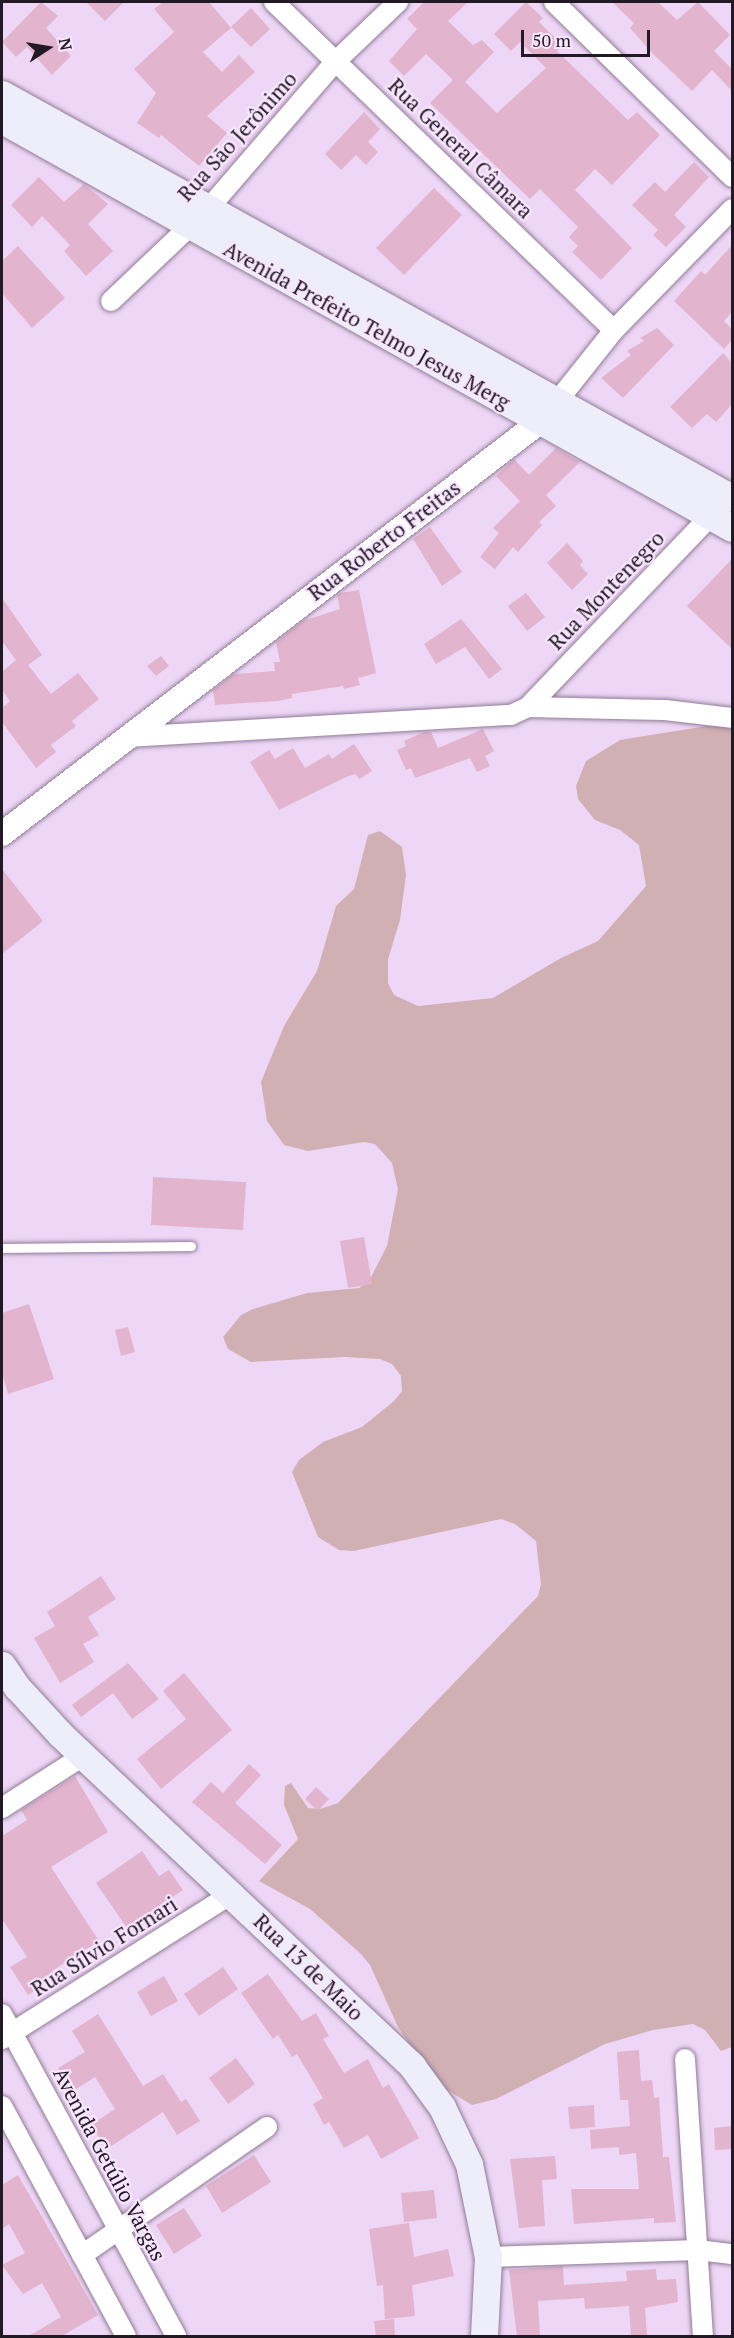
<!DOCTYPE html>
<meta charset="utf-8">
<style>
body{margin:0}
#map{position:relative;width:734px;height:2338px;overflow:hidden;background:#eed7f6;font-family:"PT Serif",serif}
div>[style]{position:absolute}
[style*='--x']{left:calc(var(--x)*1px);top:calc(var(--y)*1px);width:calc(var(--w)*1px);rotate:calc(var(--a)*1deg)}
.green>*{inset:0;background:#d1b0b3}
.building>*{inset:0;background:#e2b4ce}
.roads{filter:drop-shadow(0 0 2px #917d98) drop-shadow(0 0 2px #917d98)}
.service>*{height:9px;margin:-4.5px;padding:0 4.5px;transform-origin:4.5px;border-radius:4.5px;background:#fff}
.minor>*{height:20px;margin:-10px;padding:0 10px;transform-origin:10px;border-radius:10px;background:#fff}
.tertiary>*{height:24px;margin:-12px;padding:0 12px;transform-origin:12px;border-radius:12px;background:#fff}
.secondary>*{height:27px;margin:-13.5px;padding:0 13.5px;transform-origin:13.5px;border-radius:13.5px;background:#eeedfa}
span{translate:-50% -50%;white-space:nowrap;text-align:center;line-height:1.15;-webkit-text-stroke:4.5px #f8e6ff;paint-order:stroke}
.street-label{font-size:21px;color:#211923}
.frame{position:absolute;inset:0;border:3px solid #211923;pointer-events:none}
.north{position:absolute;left:18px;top:18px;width:60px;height:60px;-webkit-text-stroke:4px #f8e6ff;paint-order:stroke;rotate:78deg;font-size:16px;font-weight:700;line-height:24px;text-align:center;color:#211923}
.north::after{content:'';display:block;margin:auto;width:21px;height:27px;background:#211923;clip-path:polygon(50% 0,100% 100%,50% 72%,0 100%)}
.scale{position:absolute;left:521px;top:30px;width:129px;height:27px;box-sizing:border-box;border:3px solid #211923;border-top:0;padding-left:8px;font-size:18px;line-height:21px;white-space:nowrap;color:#211923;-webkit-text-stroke:4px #f8e6ff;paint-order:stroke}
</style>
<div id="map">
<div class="green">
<i style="clip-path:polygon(732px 722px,732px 2047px,721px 2051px,705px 2030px,693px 2024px,653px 2030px,605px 2044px,496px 2099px,472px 2105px,437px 2084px,398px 2027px,370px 1965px,361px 1954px,310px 1909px,259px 1881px,298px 1839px,284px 1805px,285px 1786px,291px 1783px,308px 1808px,320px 1809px,338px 1803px,538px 1596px,541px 1584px,536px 1541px,515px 1524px,501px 1519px,354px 1551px,339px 1550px,318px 1537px,292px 1472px,299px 1460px,323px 1442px,362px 1427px,394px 1401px,402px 1391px,401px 1376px,392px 1364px,380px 1359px,345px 1357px,251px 1362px,228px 1349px,223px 1337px,241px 1315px,253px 1309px,307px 1293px,359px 1288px,369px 1281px,387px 1246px,398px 1189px,392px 1163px,375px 1144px,364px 1142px,308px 1151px,284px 1145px,267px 1121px,261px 1082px,284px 1026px,317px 971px,336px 906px,354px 889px,368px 835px,380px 831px,402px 847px,406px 875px,400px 920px,388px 959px,388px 983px,394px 995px,418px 1006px,493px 998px,561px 958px,598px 941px,646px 886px,639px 845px,620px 830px,595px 820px,578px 799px,576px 786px,586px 761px,620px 740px)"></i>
</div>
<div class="building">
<i style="clip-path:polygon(41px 2px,58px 16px,46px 28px,71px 56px,52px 75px,27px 47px,16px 57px,2px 42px)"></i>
<i style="clip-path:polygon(86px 2px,124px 2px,105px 21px)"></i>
<i style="clip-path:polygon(163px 2px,209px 2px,231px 28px,203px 52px,222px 72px,239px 55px,255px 72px,207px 116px,227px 133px,199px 166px,161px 135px,159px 138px,137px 123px,156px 93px,134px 69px,174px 32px,154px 9px)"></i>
<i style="clip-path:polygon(424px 2px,468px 2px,448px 21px,473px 45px,482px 40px,494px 52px,465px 82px,497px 113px,546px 68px,520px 42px,511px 51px,494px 34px,526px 2px,543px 18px,539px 22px,562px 45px,557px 51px,628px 120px,637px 112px,660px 135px,612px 185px,595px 169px,575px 190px,632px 248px,601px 280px,572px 252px,578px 246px,569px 237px,578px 227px,540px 189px,530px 199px,430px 103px,453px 80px,426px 54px,404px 76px,389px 61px,417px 29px,407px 19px)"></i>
<i style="clip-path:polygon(612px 2px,658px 2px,677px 20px,698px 2px,730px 35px,714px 51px,732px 69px,732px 91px,712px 70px,692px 91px,652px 53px,630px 28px,634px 23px)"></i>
<i style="clip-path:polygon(251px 8px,270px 29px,251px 47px,231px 27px)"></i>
<i style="clip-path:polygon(364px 112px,380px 129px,368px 142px,378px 152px,366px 165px,356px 155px,341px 170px,325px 154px)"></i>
<i style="clip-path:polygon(694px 162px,709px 177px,674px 215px,686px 227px,666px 247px,653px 235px,658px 230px,632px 205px,655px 182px,665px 192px)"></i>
<i style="clip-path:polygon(39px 177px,64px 202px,84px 184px,108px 204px,88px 224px,113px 251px,86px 276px,64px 251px,70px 245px,42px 216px,32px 227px,11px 205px)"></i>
<i style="clip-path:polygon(434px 188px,462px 215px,404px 275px,376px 248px)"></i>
<i style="clip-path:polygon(732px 245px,732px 312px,724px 321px,732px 329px,732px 340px,724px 349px,674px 301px,701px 271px,705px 275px)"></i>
<i style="clip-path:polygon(18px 246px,65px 298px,32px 328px,2px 293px,2px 261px)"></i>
<i style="clip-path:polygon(657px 328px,674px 345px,623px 398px,601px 378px,631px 355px,627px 351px,644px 341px,640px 338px)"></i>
<i style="clip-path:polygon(723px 353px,732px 363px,732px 404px,716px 422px,707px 414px,692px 428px,670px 407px)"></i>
<i style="clip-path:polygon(556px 448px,580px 462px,546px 495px,556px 506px,539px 522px,542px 525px,518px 552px,513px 547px,495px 569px,480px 557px,499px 533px,493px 528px,520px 501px,496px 476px,514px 459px,529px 475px)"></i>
<i style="clip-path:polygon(430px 527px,462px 572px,442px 586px,413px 539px)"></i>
<i style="clip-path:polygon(567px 543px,583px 561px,580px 565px,588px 574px,572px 590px,547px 563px)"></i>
<i style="clip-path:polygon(732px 559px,732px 649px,687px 606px)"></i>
<i style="clip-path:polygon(359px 590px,376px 673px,358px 678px,360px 685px,344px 689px,343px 686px,292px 694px,292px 698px,277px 701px,215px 705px,213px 690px,234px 674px,275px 671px,274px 662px,280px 662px,276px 642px,303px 621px,340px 609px,337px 595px,340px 593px)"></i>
<i style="clip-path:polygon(526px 593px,545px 617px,527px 631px,508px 606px)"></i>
<i style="clip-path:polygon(2px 598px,42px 655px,28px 665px,51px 694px,78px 673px,99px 699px,72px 721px,76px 726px,51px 745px,56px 752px,36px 768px,2px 722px,2px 708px,10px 701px,2px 690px,2px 672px,16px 660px,2px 641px)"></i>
<i style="clip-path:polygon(461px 619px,502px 669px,489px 679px,465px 647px,436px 664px,424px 644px)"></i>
<i style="clip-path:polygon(161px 656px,169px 666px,156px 676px,147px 666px)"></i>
<i style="clip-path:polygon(483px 729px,494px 751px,485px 756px,490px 766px,477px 772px,470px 758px,415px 778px,411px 768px,406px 770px,397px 750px,406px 746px,404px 741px,424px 732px,431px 732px,438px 748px)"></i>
<i style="clip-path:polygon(354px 744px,372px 771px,359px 779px,356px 774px,346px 777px,279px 810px,250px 762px,269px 750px,275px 759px,293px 748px,305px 768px,329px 754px,332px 759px)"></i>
<i style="clip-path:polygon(2px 869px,43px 921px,2px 954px)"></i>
<i style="clip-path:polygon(153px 1177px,246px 1182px,243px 1230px,151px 1225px)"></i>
<i style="clip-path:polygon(364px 1237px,372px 1284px,348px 1288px,340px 1241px)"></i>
<i style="clip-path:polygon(29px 1304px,54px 1379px,8px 1394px,2px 1373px,2px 1313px)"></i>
<i style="clip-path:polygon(128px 1327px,135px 1352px,121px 1356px,115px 1330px)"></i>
<i style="clip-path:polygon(101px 1576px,116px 1599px,88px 1617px,99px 1635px,83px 1644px,94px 1662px,60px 1683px,34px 1638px,55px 1626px,47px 1612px)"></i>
<i style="clip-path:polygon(128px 1663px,159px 1699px,132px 1719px,113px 1693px,81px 1717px,72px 1705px)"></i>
<i style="clip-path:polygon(184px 1673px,232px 1730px,161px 1789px,137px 1759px,186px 1719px,163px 1691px)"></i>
<i style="clip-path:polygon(249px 1764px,261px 1775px,235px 1803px,282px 1845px,265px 1864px,192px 1802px,211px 1782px,223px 1793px)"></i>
<i style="clip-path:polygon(75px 1776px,108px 1832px,51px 1867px,99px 1941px,52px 1971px,56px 1977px,28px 1995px,10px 1967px,27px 1957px,2px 1919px,2px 1836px,27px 1820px,21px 1810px)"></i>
<i style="clip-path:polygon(316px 1787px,329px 1799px,318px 1811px,305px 1799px)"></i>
<i style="clip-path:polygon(142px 1851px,159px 1876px,169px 1870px,183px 1890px,127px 1928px,96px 1883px)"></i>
<i style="clip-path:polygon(223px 1967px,238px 1989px,199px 2016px,184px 1994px)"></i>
<i style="clip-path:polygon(268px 1974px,302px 2021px,316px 2013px,329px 2036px,323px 2039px,344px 2073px,368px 2059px,383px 2088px,389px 2084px,419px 2138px,381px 2159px,368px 2135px,344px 2148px,329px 2122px,324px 2125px,313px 2104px,323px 2098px,297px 2054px,292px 2057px,278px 2035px,273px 2039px,241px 1993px)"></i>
<i style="clip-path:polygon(164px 1976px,178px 2001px,151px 2016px,137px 1992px)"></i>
<i style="clip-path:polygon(98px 2014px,143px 2086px,163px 2074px,181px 2102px,186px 2099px,200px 2121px,177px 2135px,163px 2112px,107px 2149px,91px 2125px,115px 2109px,95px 2077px,73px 2091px,58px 2068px,85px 2052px,72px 2031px)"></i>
<i style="clip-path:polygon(639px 2050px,641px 2081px,652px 2080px,654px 2098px,659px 2097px,663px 2157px,669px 2157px,676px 2222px,654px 2223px,654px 2218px,574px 2224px,571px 2189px,639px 2189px,636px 2153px,619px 2155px,619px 2147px,591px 2149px,590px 2130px,630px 2126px,628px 2100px,620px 2100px,617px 2052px)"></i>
<i style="clip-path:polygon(236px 2058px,255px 2084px,228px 2104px,209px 2078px)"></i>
<i style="clip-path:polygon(594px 2105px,595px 2127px,570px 2129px,568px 2107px)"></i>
<i style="clip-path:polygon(732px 2126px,732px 2149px,715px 2150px,714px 2128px)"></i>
<i style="clip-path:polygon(254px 2155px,271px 2182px,222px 2213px,206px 2186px)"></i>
<i style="clip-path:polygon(555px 2156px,557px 2179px,542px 2180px,545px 2226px,519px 2228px,510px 2159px)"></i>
<i style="clip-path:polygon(18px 2175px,98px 2315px,60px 2337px,27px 2337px,61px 2317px,42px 2283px,23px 2294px,2px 2265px,25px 2253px,9px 2224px,2px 2229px,2px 2185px)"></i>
<i style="clip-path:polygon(434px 2190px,437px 2218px,404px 2222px,401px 2193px)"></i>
<i style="clip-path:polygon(184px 2208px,202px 2236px,174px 2254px,156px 2225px)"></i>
<i style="clip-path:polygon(409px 2223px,414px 2257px,448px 2249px,454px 2276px,412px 2285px,415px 2316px,385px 2319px,383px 2285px,377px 2286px,369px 2229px)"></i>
<i style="clip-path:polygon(563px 2266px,564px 2285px,627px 2281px,626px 2271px,656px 2269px,657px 2280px,676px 2279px,678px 2302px,645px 2308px,647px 2335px,631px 2336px,629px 2306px,585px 2309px,584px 2298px,538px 2301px,540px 2337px,517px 2337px,509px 2270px)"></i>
<i style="clip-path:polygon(394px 2319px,395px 2337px,376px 2337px,374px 2321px)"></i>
</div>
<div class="roads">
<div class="service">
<i style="--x:2;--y:1248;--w:189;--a:-0.6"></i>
</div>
<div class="minor">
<i style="--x:274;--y:2;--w:472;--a:44"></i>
<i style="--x:554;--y:2;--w:250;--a:44.5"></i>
<i style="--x:111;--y:301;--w:135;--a:-43.5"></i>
<i style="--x:209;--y:208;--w:194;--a:-49.2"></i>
<i style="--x:336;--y:61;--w:86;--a:-43.6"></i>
<i style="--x:556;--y:403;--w:93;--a:-51.5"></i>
<i style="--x:614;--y:330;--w:169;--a:-45.7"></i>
<i style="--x:528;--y:707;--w:137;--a:1.3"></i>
<i style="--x:665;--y:710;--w:67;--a:6.8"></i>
<i style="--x:126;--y:737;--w:386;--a:-3.3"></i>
<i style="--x:511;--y:715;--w:19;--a:-25"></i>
<i style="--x:528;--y:707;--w:277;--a:-46.3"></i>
<i style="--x:2;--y:1808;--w:96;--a:-32.7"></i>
<i style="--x:2;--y:2014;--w:366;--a:61.6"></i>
<i style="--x:2;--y:2039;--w:273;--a:-32.3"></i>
<i style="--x:685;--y:2059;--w:278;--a:86.3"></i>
<i style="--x:2;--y:2106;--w:261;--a:61.7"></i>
<i style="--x:82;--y:2255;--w:225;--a:-34.7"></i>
<i style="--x:488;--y:2257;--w:210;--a:-1.9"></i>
<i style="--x:698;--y:2250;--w:34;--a:7"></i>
</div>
<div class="tertiary">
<i style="--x:2;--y:834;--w:679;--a:-37.46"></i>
<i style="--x:541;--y:421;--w:17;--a:-50"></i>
</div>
<div class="secondary">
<i style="--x:2;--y:94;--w:834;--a:28.96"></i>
<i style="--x:2;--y:120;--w:836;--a:29.2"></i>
<i style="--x:2;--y:1665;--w:27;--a:56"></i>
<i style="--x:17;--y:1687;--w:64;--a:47.5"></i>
<i style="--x:60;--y:1734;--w:484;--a:43.3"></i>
<i style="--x:412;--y:2066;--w:51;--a:53.8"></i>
<i style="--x:442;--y:2107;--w:63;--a:64.7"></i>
<i style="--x:469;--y:2164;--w:95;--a:78.5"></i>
<i style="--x:488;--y:2257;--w:79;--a:92.9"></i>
</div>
</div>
<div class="street-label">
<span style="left:237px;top:136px;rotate:-48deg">Rua São Jerônimo</span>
<span style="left:461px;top:148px;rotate:44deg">Rua General Câmara</span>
<span style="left:367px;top:325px;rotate:29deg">Avenida Prefeito Telmo Jesus Merg</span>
<span style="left:384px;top:540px;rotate:-37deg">Rua Roberto Freitas</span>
<span style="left:606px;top:590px;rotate:-46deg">Rua Montenegro</span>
<span style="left:104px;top:1946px;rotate:-32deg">Rua Sílvio Fornari</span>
<span style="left:309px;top:1967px;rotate:44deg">Rua 13 de Maio</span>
<span style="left:110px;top:2164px;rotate:62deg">Avenida Getúlio Vargas</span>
</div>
<div class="frame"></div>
<div class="north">N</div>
<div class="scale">50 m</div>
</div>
